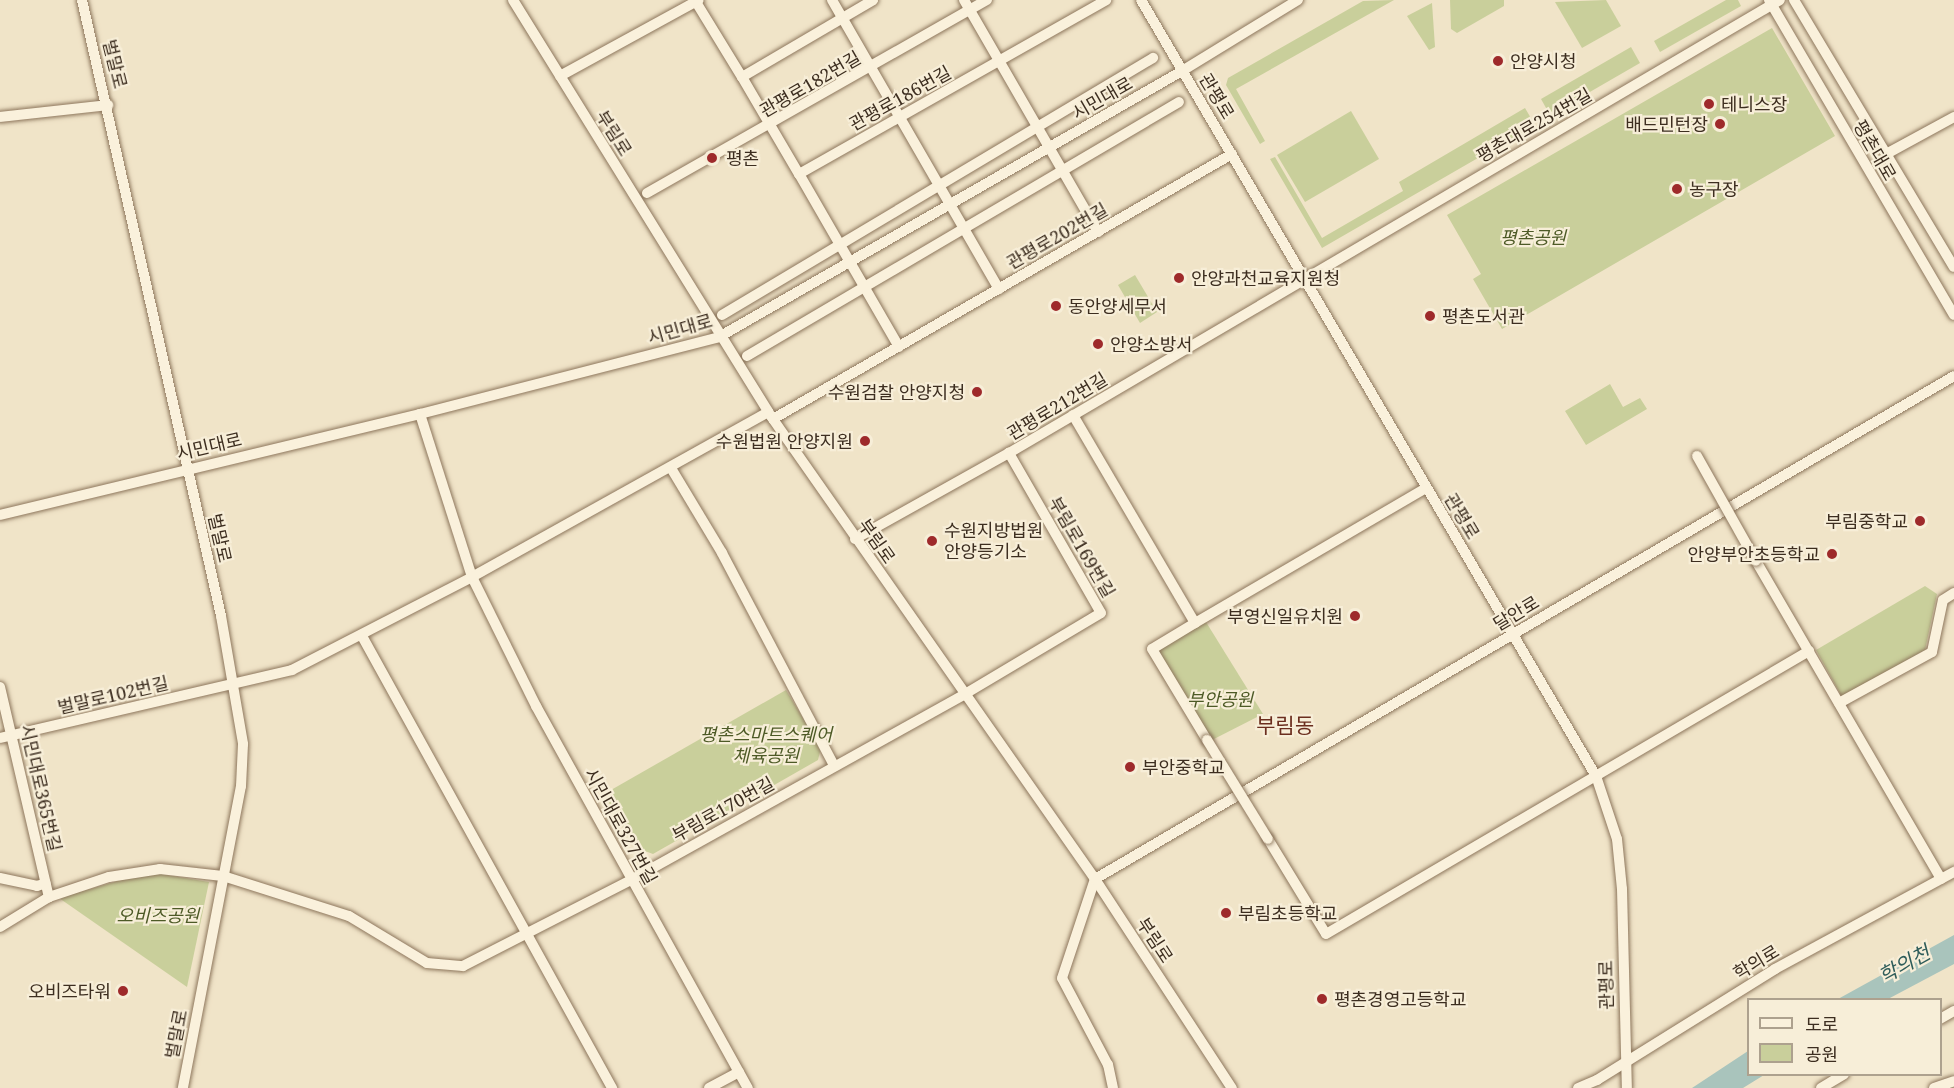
<!DOCTYPE html>
<meta charset="utf-8">
<style>
body{margin:0}
#map{position:relative;width:1954px;height:1088px;overflow:hidden;background:#f0e4c8;font-family:"Noto Serif","Noto Sans KR",serif}
div>[style]{position:absolute}
[style*='--x']{left:calc(var(--x)*1px);top:calc(var(--y)*1px);width:calc(var(--w)*1px);rotate:calc(var(--a)*1deg)}
.green>*{inset:0;background:#c9cf9b}
.water>*{inset:0;background:#a9c4bc}
.roads{filter:drop-shadow(0 0 2px #8d765c) drop-shadow(0 0 2px #8d765c)}
.minor>*{height:10px;margin:-5px;padding:0 5px;transform-origin:5px;border-radius:5px;background:#faf1dc}
.bridges{filter:drop-shadow(0 0 2px #8d765c) drop-shadow(0 0 2px #8d765c)}
.minor-bridge>*{height:10px;margin:-5px;padding:0 5px;transform-origin:5px;border-radius:5px;background:#faf1dc}
.dots>*{width:16px;height:16px;translate:-50% -50%;box-sizing:border-box;border:3px solid #f7eed8;border-radius:50%}
span{translate:-50% -50%;white-space:nowrap;text-align:center;line-height:1.15;-webkit-text-stroke:4.5px #f7eed8;paint-order:stroke}
.poi-label{font-size:18px;color:#3d2e20}
.left{translate:0 -50%;text-align:left}
.right{translate:-100% -50%;text-align:right}
.street-label{font-size:18px;color:#3d2e20}
.park-label{font-size:18px;color:#4d5a26;font-style:italic}
.water-label{font-size:20px;color:#2f5d5a;font-style:italic}
.quarter-label{font-size:21px;color:#6b2e1e}
.legend{position:absolute;left:1747px;top:998px;width:195px;height:78px;box-sizing:border-box;background:#f7eed8;border:2px solid #ada18e;margin:0;padding:8px 10px;list-style:none;font-size:18px;color:#3d2e20}
.legend li{display:flex;align-items:center;gap:12px;height:30px}
.legend b{width:30px;border:2px solid #ada18e}
</style>
<div id="map">
<div class="green">
<i style="clip-path:polygon(1394px 0,1236px 89px,1265px 141px,1260px 144px,1226px 85px,1228px 78px,1363px 1px)"></i>
<i style="clip-path:polygon(1450px 0,1504px 0,1504px 6px,1457px 33px,1451px 29px)"></i>
<i style="clip-path:polygon(1606px 0,1621px 26px,1582px 48px,1555px 2px)"></i>
<i style="clip-path:polygon(1726px 0,1738px 0,1741px 6px,1660px 52px,1654px 41px)"></i>
<i style="clip-path:polygon(1432px 3px,1435px 47px,1429px 50px,1407px 16px)"></i>
<i style="clip-path:polygon(1772px 28px,1835px 136px,1502px 329px,1473px 279px,1481px 274px,1447px 215px)"></i>
<i style="clip-path:polygon(1631px 47px,1640px 63px,1550px 115px,1541px 99px)"></i>
<i style="clip-path:polygon(1525px 108px,1535px 125px,1322px 248px,1270px 159px,1275px 157px,1322px 238px,1403px 191px,1399px 182px)"></i>
<i style="clip-path:polygon(1351px 111px,1379px 159px,1305px 202px,1277px 155px)"></i>
<i style="clip-path:polygon(1135px 275px,1157px 312px,1140px 323px,1118px 285px)"></i>
<i style="clip-path:polygon(1610px 384px,1623px 407px,1640px 398px,1647px 409px,1586px 445px,1565px 411px)"></i>
<i style="clip-path:polygon(1925px 586px,1937px 594px,1925px 650px,1842px 697px,1816px 650px)"></i>
<i style="clip-path:polygon(1206px 622px,1263px 714px,1212px 740px,1157px 650px)"></i>
<i style="clip-path:polygon(786px 690px,821px 748px,818px 760px,653px 854px,634px 847px,604px 794px)"></i>
<i style="clip-path:polygon(149px 872px,209px 882px,187px 987px,59px 898px)"></i>
</div>
<div class="water">
<i style="clip-path:polygon(1954px 935px,1954px 964px,1888px 999px,1838px 999px)"></i>
<i style="clip-path:polygon(1748px 1051px,1748px 1074px,1764px 1075px,1743px 1088px,1692px 1088px)"></i>
</div>
<div class="roads">
<div class="minor">
<i style="--x:82;--y:0;--w:631;--a:77.28"></i>
<i style="--x:221;--y:616;--w:130;--a:80.2"></i>
<i style="--x:243;--y:744;--w:42;--a:92.7"></i>
<i style="--x:241;--y:786;--w:308;--a:100.9"></i>
<i style="--x:513;--y:0;--w:485;--a:58.2"></i>
<i style="--x:768;--y:412;--w:570;--a:55"></i>
<i style="--x:1095;--y:879;--w:250;--a:56.8"></i>
<i style="--x:832;--y:0;--w:334;--a:60"></i>
<i style="--x:964;--y:0;--w:268;--a:60"></i>
<i style="--x:1141;--y:0;--w:900;--a:59.62"></i>
<i style="--x:1596;--y:776;--w:66;--a:71.6"></i>
<i style="--x:1617;--y:839;--w:50;--a:84.3"></i>
<i style="--x:1622;--y:889;--w:199;--a:88.6"></i>
<i style="--x:1769;--y:0;--w:365;--a:59.6"></i>
<i style="--x:1794;--y:0;--w:311;--a:59.1"></i>
<i style="--x:696;--y:2;--w:88;--a:58.5"></i>
<i style="--x:742;--y:77;--w:152;--a:-30.4"></i>
<i style="--x:560;--y:76;--w:158;--a:-28.7"></i>
<i style="--x:742;--y:77;--w:113;--a:59.6"></i>
<i style="--x:0;--y:117;--w:109;--a:-6.3"></i>
<i style="--x:1888;--y:153;--w:75;--a:-28.6"></i>
<i style="--x:647;--y:193;--w:391;--a:-29.6"></i>
<i style="--x:722;--y:315;--w:502;--a:-30.81"></i>
<i style="--x:899;--y:347;--w:200;--a:-120"></i>
<i style="--x:799;--y:174;--w:353;--a:-29.5"></i>
<i style="--x:747;--y:356;--w:501;--a:-30.45"></i>
<i style="--x:420;--y:414;--w:171;--a:72.3"></i>
<i style="--x:472;--y:577;--w:144;--a:63.6"></i>
<i style="--x:536;--y:706;--w:437;--a:61"></i>
<i style="--x:1073;--y:415;--w:241;--a:59.6"></i>
<i style="--x:1195;--y:623;--w:268;--a:-30.3"></i>
<i style="--x:773;--y:419;--w:530;--a:-30"></i>
<i style="--x:671;--y:468;--w:99;--a:59"></i>
<i style="--x:722;--y:553;--w:240;--a:62.2"></i>
<i style="--x:0;--y:515;--w:432;--a:-13.5"></i>
<i style="--x:420;--y:414;--w:309;--a:-14.4"></i>
<i style="--x:719;--y:337;--w:534;--a:-29.88"></i>
<i style="--x:1182;--y:71;--w:136;--a:-31.5"></i>
<i style="--x:855;--y:539;--w:176;--a:-29.2"></i>
<i style="--x:1009;--y:453;--w:894;--a:-30.44"></i>
<i style="--x:1756;--y:561;--w:368;--a:59.8"></i>
<i style="--x:1195;--y:623;--w:50;--a:148.8"></i>
<i style="--x:1152;--y:649;--w:106;--a:58.9"></i>
<i style="--x:362;--y:636;--w:517;--a:61.05"></i>
<i style="--x:0;--y:687;--w:216;--a:76.9"></i>
<i style="--x:1839;--y:703;--w:106;--a:-28.7"></i>
<i style="--x:1932;--y:652;--w:53;--a:-78.1"></i>
<i style="--x:1943;--y:600;--w:13;--a:-32"></i>
<i style="--x:0;--y:738;--w:300;--a:-13.1"></i>
<i style="--x:292;--y:670;--w:203;--a:-27.3"></i>
<i style="--x:472;--y:577;--w:339;--a:-29.1"></i>
<i style="--x:1268;--y:839;--w:111;--a:58.6"></i>
<i style="--x:1326;--y:934;--w:560;--a:-30.37"></i>
<i style="--x:0;--y:878;--w:38;--a:12"></i>
<i style="--x:37;--y:886;--w:9;--a:-18"></i>
<i style="--x:0;--y:927;--w:57;--a:-31.5"></i>
<i style="--x:49;--y:897;--w:63;--a:-18.4"></i>
<i style="--x:109;--y:877;--w:52;--a:-8.9"></i>
<i style="--x:160;--y:869;--w:63;--a:6.3"></i>
<i style="--x:223;--y:876;--w:132;--a:17.6"></i>
<i style="--x:349;--y:916;--w:91;--a:31.1"></i>
<i style="--x:427;--y:963;--w:36;--a:5"></i>
<i style="--x:463;--y:966;--w:189;--a:-27.1"></i>
<i style="--x:631;--y:880;--w:382;--a:-29.1"></i>
<i style="--x:965;--y:694;--w:158;--a:-30.8"></i>
<i style="--x:1101;--y:613;--w:185;--a:-119.9"></i>
<i style="--x:1940;--y:1019;--w:16;--a:-30"></i>
<i style="--x:709;--y:1088;--w:34;--a:-28"></i>
<i style="--x:1113;--y:1088;--w:24;--a:-102"></i>
<i style="--x:1108;--y:1065;--w:98;--a:-117.9"></i>
<i style="--x:1062;--y:978;--w:104;--a:-71.6"></i>
<i style="--x:1095;--y:879;--w:995;--a:-30.35"></i>
<i style="--x:1578;--y:1088;--w:21;--a:-23"></i>
<i style="--x:1597;--y:1080;--w:210;--a:-31.9"></i>
<i style="--x:1775;--y:969;--w:204;--a:-28.5"></i>
<i style="--x:1821;--y:1088;--w:27;--a:-31"></i>
<i style="--x:1934;--y:1088;--w:21;--a:-19"></i>
</div>
</div>
<div class="bridges">
<div class="minor-bridge">
<i style="--x:1697;--y:456;--w:120;--a:60.7"></i>
<i style="--x:1207;--y:740;--w:116;--a:58.4"></i>
</div>
</div>
<div class="dots">
<i style="left:1498px;top:61px;background:#9e2a2b"></i>
<i style="left:1709px;top:104px;background:#9e2a2b"></i>
<i style="left:1720px;top:124px;background:#9e2a2b"></i>
<i style="left:712px;top:158px;background:#9e2a2b"></i>
<i style="left:1677px;top:189px;background:#9e2a2b"></i>
<i style="left:1179px;top:278px;background:#9e2a2b"></i>
<i style="left:1056px;top:306px;background:#9e2a2b"></i>
<i style="left:1430px;top:316px;background:#9e2a2b"></i>
<i style="left:1098px;top:344px;background:#9e2a2b"></i>
<i style="left:977px;top:392px;background:#9e2a2b"></i>
<i style="left:865px;top:441px;background:#9e2a2b"></i>
<i style="left:1920px;top:521px;background:#9e2a2b"></i>
<i style="left:932px;top:541px;background:#9e2a2b"></i>
<i style="left:1832px;top:554px;background:#9e2a2b"></i>
<i style="left:1355px;top:616px;background:#9e2a2b"></i>
<i style="left:1130px;top:767px;background:#9e2a2b"></i>
<i style="left:1226px;top:913px;background:#9e2a2b"></i>
<i style="left:123px;top:991px;background:#9e2a2b"></i>
<i style="left:1322px;top:999px;background:#9e2a2b"></i>
</div>
<div class="poi-label">
<span class="left" style="left:1510px;top:61px">안양시청</span>
<span class="left" style="left:1721px;top:104px">테니스장</span>
<span class="right" style="left:1708px;top:124px">배드민턴장</span>
<span class="left" style="left:726px;top:158px">평촌</span>
<span class="left" style="left:1689px;top:189px">농구장</span>
<span class="left" style="left:1191px;top:278px">안양과천교육지원청</span>
<span class="left" style="left:1068px;top:306px">동안양세무서</span>
<span class="left" style="left:1442px;top:316px">평촌도서관</span>
<span class="left" style="left:1110px;top:344px">안양소방서</span>
<span class="right" style="left:965px;top:392px">수원검찰 안양지청</span>
<span class="right" style="left:853px;top:441px">수원법원 안양지원</span>
<span class="right" style="left:1908px;top:521px">부림중학교</span>
<span class="left" style="left:944px;top:541px">수원지방법원<br>안양등기소</span>
<span class="right" style="left:1820px;top:554px">안양부안초등학교</span>
<span class="right" style="left:1343px;top:616px">부영신일유치원</span>
<span class="left" style="left:1142px;top:767px">부안중학교</span>
<span class="left" style="left:1238px;top:913px">부림초등학교</span>
<span class="right" style="left:111px;top:991px">오비즈타워</span>
<span class="left" style="left:1334px;top:999px">평촌경영고등학교</span>
</div>
<div class="street-label">
<span style="left:115px;top:64px;rotate:76deg">벌말로</span>
<span style="left:810px;top:84px;rotate:-30deg">관평로182번길</span>
<span style="left:1217px;top:96px;rotate:59deg">관평로</span>
<span style="left:900px;top:98px;rotate:-29deg">관평로186번길</span>
<span style="left:1102px;top:98px;rotate:-30deg">시민대로</span>
<span style="left:1534px;top:125px;rotate:-30deg">평촌대로254번길</span>
<span style="left:614px;top:133px;rotate:58deg">부림로</span>
<span style="left:1875px;top:150px;rotate:60deg">평촌대로</span>
<span style="left:1057px;top:236px;rotate:-30deg">관평로202번길</span>
<span style="left:680px;top:329px;rotate:-16deg">시민대로</span>
<span style="left:1057px;top:406px;rotate:-31deg">관평로212번길</span>
<span style="left:209px;top:446px;rotate:-13deg">시민대로</span>
<span style="left:1462px;top:516px;rotate:59deg">관평로</span>
<span style="left:220px;top:538px;rotate:77deg">벌말로</span>
<span style="left:877px;top:541px;rotate:55deg">부림로</span>
<span style="left:1082px;top:547px;rotate:60deg">부림로169번길</span>
<span style="left:1516px;top:613px;rotate:-31deg">달안로</span>
<span style="left:113px;top:695px;rotate:-13deg">벌말로102번길</span>
<span style="left:41px;top:788px;rotate:77deg">시민대로365번길</span>
<span style="left:723px;top:809px;rotate:-29deg">부림로170번길</span>
<span style="left:621px;top:826px;rotate:61deg">시민대로327번길</span>
<span style="left:1155px;top:940px;rotate:57deg">부림로</span>
<span style="left:1756px;top:962px;rotate:-31deg">학의로</span>
<span style="left:1606px;top:985px;rotate:-91deg">관평로</span>
<span style="left:176px;top:1034px;rotate:-79deg">벌말로</span>
</div>
<div class="park-label">
<span style="left:1533px;top:237px">평촌공원</span>
<span style="left:1220px;top:699px">부안공원</span>
<span style="left:766px;top:745px">평촌스마트스퀘어<br>체육공원</span>
<span style="left:158px;top:915px">오비즈공원</span>
</div>
<div class="water-label">
<span style="left:1904px;top:964px;rotate:-29deg">학의천</span>
</div>
<div class="quarter-label">
<span style="left:1285px;top:725px">부림동</span>
</div>
<ul class="legend">
<li><b style="height:8px;background:#faf1dc"></b>도로</li>
<li><b style="height:16px;background:#c9cf9b"></b>공원</li>
</ul>
</div>
